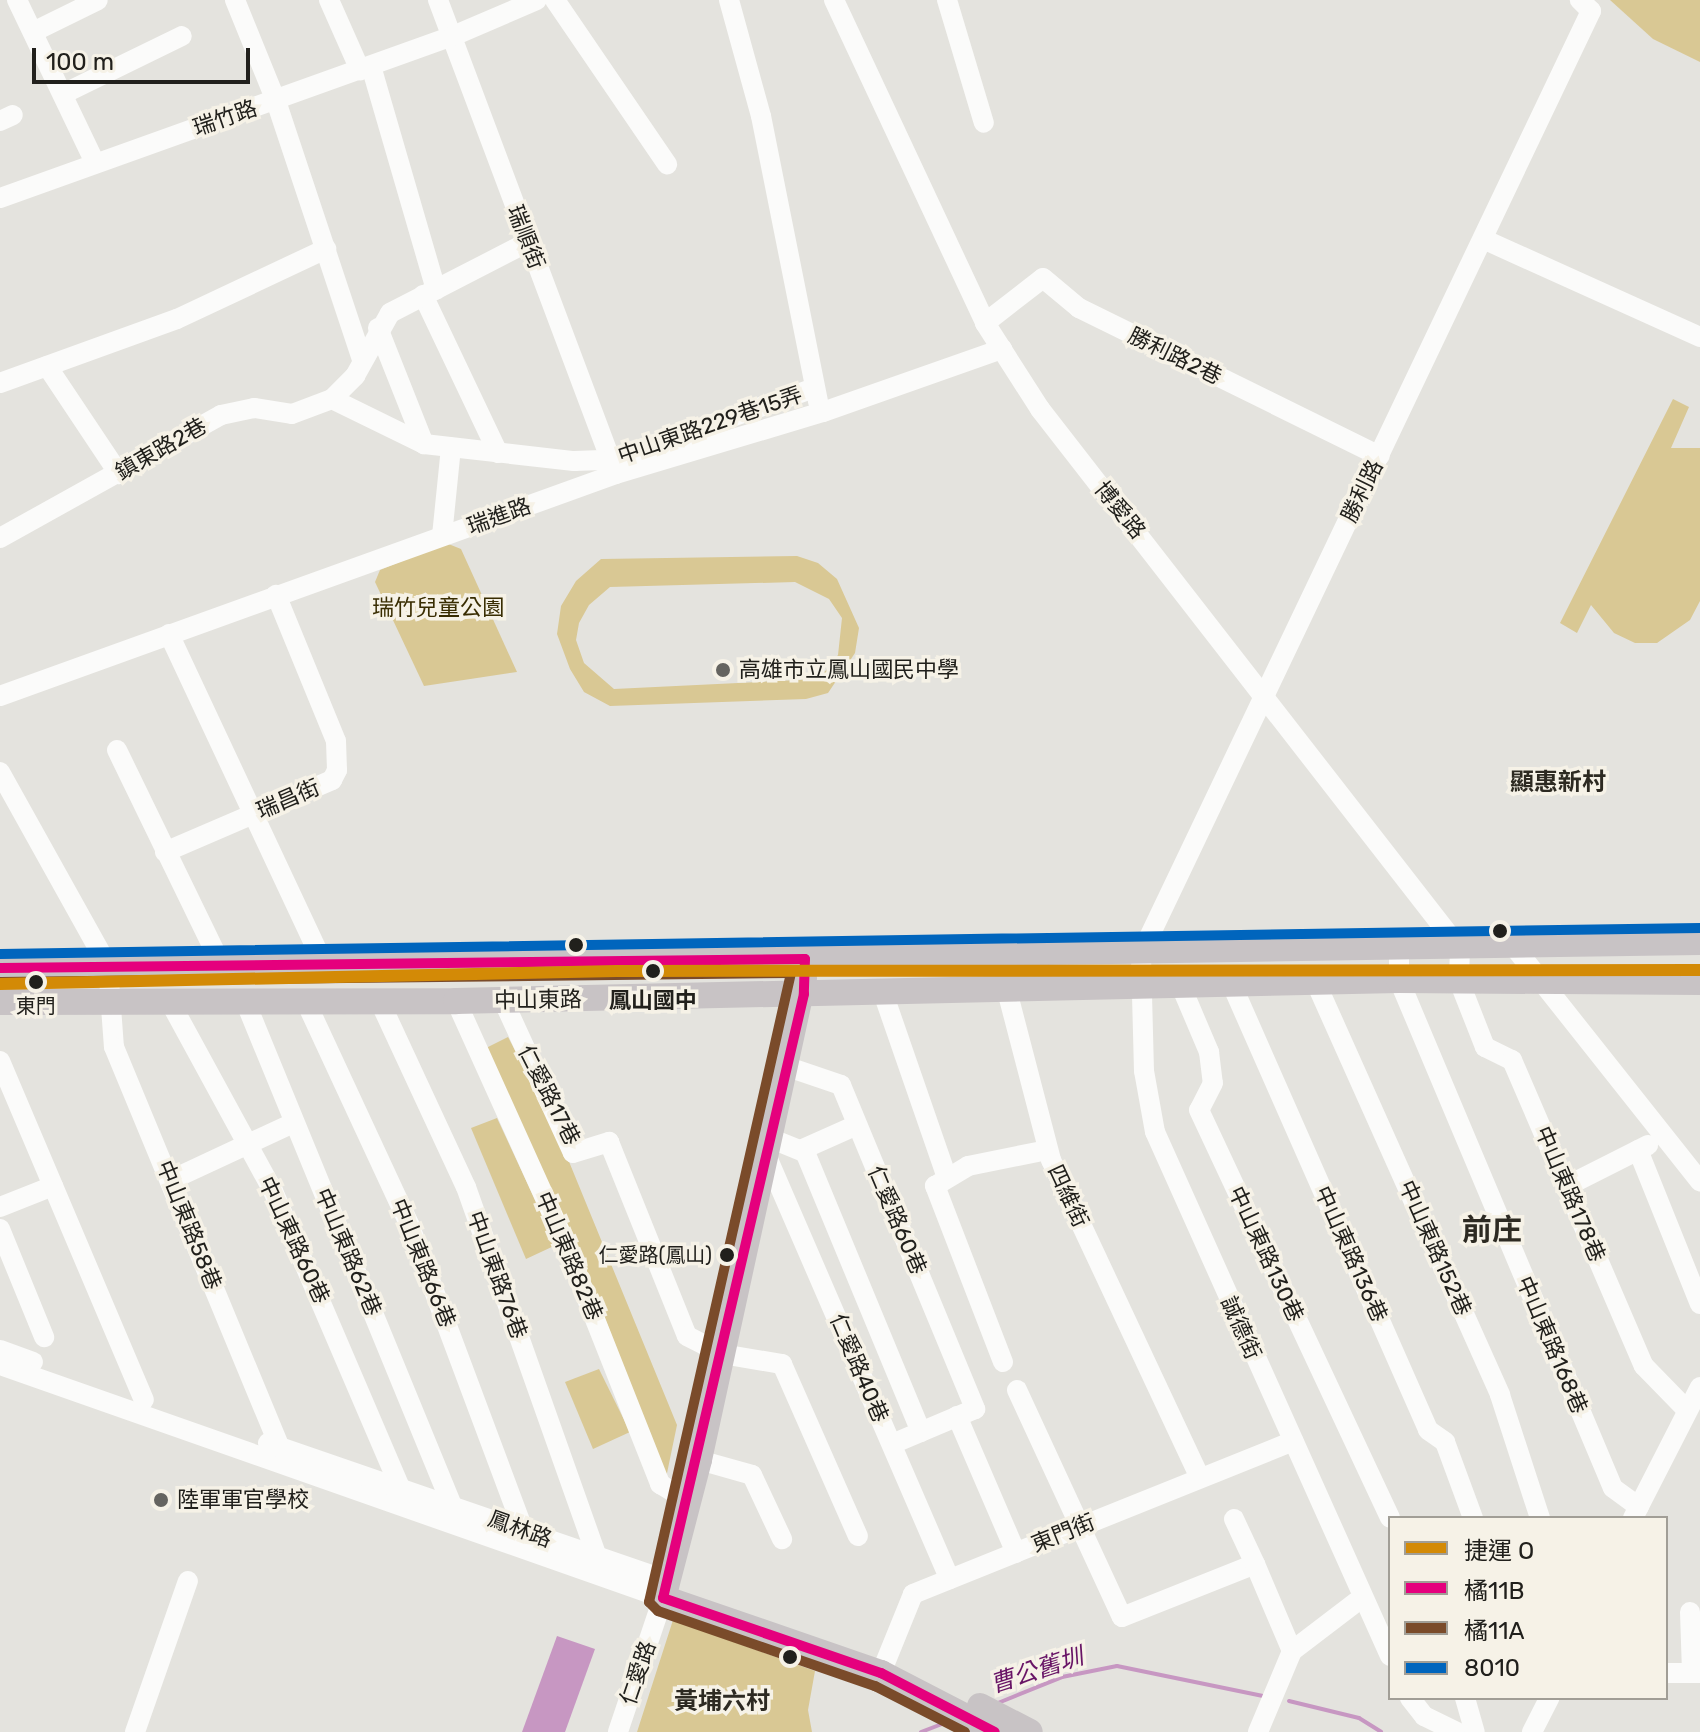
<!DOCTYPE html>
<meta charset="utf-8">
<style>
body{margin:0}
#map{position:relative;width:1700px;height:1732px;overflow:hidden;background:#e4e3de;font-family:Rubik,"Noto Sans TC",sans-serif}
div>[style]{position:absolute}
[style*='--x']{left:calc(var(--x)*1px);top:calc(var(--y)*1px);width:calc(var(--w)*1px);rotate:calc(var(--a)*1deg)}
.green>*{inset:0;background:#d9c894}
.water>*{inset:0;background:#c797c2}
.stream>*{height:4px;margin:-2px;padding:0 2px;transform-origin:2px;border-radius:2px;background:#c797c2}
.minor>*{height:20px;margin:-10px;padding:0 10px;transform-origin:10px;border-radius:10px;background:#fbfbfa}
.major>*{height:26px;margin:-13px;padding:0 13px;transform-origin:13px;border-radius:13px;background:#c8c3c5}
.bus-1>*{height:10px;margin:-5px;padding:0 5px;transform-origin:5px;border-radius:5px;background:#e5007d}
.bus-2>*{height:10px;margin:-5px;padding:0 5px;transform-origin:5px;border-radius:5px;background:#7a4b2a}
.bus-3>*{height:10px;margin:-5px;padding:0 5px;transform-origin:5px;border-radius:5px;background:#0065bd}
.metro-1>*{height:12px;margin:-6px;padding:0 6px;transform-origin:6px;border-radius:6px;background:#d38a06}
.dots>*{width:22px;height:22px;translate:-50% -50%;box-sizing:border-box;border:4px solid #f6f2e7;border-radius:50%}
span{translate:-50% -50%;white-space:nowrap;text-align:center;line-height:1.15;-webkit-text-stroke:7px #f6f2e7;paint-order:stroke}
.bus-label{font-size:20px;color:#21201c}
.right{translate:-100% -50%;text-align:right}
.street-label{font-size:22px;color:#21201c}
.park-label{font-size:22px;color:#392d02}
.poi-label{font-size:22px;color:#21201c}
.left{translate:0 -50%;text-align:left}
.stop-label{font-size:22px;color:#21201c;font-weight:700}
.neighbourhood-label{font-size:24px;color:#2d2a22;font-weight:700}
.water-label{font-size:24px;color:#681466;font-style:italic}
.district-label{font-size:30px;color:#2d2a22;font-weight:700}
.legend{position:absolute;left:1388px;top:1516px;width:280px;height:184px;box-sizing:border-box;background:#f6f2e7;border:2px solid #a19e96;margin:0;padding:10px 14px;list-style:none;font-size:24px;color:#21201c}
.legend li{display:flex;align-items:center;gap:16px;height:40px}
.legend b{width:40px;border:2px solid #a19e96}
.scale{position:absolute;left:32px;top:48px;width:218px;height:36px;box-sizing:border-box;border:4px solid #21201c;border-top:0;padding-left:10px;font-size:24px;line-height:28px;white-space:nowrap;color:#21201c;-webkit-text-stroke:6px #f6f2e7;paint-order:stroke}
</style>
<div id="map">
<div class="green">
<i style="clip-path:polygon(1610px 0,1700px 0,1700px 62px,1653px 39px)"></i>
<i style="clip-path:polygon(1673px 399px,1689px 407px,1671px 448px,1700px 448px,1700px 601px,1690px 620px,1657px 643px,1635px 643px,1614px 633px,1591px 605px,1577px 633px,1560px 623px)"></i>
<i style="clip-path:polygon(446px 543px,461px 549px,517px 672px,424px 686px,375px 582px,380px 570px)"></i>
<i style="clip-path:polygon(evenodd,797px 556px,818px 563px,837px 579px,859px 628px,855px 653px,828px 693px,806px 699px,610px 706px,584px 692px,570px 669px,557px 634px,561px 606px,576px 581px,601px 559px,797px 556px,795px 582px,829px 599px,842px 618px,838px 655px,819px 679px,614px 689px,584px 663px,576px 640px,579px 623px,589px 605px,610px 587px,795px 582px)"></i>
<i style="clip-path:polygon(508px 1037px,554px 1125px,677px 1425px,666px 1478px,580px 1253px,484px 1049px)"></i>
<i style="clip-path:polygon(497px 1118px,556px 1245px,526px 1259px,471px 1128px)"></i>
<i style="clip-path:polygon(599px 1369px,630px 1432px,593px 1449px,565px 1382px)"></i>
<i style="clip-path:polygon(673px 1620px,815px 1671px,808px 1710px,812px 1732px,637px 1732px)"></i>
</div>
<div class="water">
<i style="clip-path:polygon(557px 1636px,595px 1649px,565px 1732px,522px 1732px)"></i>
</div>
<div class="stream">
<i style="--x:1289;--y:1701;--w:72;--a:13.7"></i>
<i style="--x:1359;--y:1718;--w:26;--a:32"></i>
<i style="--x:998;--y:1703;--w:69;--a:-22.1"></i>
<i style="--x:1062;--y:1677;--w:56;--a:-11.3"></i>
<i style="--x:1117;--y:1666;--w:149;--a:11.6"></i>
<i style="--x:921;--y:1732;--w:30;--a:-21"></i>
</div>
<div class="minor">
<i style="--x:17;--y:0;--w:181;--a:64.4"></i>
<i style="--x:235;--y:0;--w:109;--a:67.9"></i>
<i style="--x:276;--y:101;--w:272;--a:71.6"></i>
<i style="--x:329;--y:0;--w:77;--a:66.1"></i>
<i style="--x:438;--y:0;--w:506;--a:69.42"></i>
<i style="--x:555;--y:0;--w:199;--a:55.7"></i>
<i style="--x:729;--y:0;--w:120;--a:74.6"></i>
<i style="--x:761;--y:116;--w:292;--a:78.7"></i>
<i style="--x:834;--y:0;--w:357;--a:64.9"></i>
<i style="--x:985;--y:323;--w:102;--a:57.4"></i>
<i style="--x:1040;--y:409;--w:684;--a:52.13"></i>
<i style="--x:1460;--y:949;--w:32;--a:92"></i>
<i style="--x:1459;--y:981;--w:71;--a:68.5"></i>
<i style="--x:1485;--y:1047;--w:30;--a:26"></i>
<i style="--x:1512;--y:1060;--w:333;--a:66.7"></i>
<i style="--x:1644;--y:1366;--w:60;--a:45.7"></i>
<i style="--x:947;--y:0;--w:128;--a:73.3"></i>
<i style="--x:33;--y:32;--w:72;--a:-26.2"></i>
<i style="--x:371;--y:66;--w:233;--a:73.8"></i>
<i style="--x:63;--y:94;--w:132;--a:-26"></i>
<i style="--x:0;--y:121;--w:14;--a:-25"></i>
<i style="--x:0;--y:198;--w:481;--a:-19.7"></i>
<i style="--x:453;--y:36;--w:91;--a:-23.2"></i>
<i style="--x:1483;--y:239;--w:238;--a:24.3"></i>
<i style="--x:423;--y:295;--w:175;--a:64.6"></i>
<i style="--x:985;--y:323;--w:73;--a:-37.8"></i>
<i style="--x:1043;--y:278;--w:47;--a:39.8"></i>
<i style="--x:1079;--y:308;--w:335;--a:26.2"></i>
<i style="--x:378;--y:328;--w:125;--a:68.4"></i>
<i style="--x:47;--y:366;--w:130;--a:56.3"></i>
<i style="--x:0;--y:383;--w:188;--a:-19.9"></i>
<i style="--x:177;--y:319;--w:165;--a:-25.2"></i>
<i style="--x:332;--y:399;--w:102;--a:26.1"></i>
<i style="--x:424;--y:444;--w:151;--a:6.5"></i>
<i style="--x:574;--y:461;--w:36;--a:-2"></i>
<i style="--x:610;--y:460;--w:214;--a:-19.4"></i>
<i style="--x:442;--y:536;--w:89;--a:-84.2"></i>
<i style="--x:0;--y:538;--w:253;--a:-29.1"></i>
<i style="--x:221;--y:415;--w:34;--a:-12"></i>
<i style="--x:254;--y:408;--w:38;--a:9"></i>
<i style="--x:292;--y:414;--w:43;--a:-20.6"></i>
<i style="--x:332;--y:399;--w:33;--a:-45"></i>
<i style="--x:355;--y:376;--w:72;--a:-60.9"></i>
<i style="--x:390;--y:313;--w:155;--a:-27.2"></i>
<i style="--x:169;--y:634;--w:365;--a:64.9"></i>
<i style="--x:0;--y:696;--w:655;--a:-19.82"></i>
<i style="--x:616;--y:474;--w:216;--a:-16.7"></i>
<i style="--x:823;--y:412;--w:190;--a:-19.4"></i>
<i style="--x:117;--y:750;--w:240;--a:64.1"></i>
<i style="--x:0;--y:772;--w:222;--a:60.9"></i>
<i style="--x:108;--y:966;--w:81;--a:85.8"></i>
<i style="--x:114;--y:1047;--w:433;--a:67.5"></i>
<i style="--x:165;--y:852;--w:182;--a:-23.3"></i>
<i style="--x:332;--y:780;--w:11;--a:-63"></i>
<i style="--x:337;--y:770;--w:29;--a:-92"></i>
<i style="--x:336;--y:741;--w:158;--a:-112.3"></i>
<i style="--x:1399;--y:948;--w:32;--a:90"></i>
<i style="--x:1399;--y:980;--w:551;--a:67.16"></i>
<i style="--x:1613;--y:1488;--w:32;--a:36"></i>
<i style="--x:1515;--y:948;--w:298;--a:51.6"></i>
<i style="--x:1316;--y:983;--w:451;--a:65.9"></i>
<i style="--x:1500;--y:1395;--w:129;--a:72"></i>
<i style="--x:1232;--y:985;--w:486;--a:66.2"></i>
<i style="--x:1428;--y:1430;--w:21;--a:35"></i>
<i style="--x:1445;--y:1442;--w:81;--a:69.8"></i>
<i style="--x:1181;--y:986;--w:72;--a:67"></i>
<i style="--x:1209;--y:1052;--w:31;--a:83"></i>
<i style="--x:1213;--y:1083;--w:30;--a:117"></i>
<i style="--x:1199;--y:1110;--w:450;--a:64.9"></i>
<i style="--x:1006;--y:987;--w:179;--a:75.4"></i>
<i style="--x:1051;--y:1160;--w:351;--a:64.9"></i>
<i style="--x:882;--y:990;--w:196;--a:70.9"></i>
<i style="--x:503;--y:1000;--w:168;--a:65.4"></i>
<i style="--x:573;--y:1153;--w:38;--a:-17"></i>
<i style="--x:609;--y:1142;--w:209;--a:68.1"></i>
<i style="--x:687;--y:1336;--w:39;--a:27"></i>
<i style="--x:722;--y:1354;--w:61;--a:9.5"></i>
<i style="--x:782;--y:1364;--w:188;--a:66.2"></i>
<i style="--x:245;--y:1001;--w:543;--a:67.69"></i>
<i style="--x:456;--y:1001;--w:258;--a:65.7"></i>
<i style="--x:562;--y:1236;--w:267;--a:68.4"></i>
<i style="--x:660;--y:1484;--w:33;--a:31"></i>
<i style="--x:170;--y:1002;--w:215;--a:61.4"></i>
<i style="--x:273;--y:1191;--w:323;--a:66.8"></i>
<i style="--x:306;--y:1002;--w:245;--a:65.1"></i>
<i style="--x:409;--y:1224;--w:328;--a:69.5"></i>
<i style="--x:380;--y:1002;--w:204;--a:65.1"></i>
<i style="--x:466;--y:1187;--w:392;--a:70.5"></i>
<i style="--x:0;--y:1061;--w:368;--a:67"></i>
<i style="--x:788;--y:1067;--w:56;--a:18.8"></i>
<i style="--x:841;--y:1085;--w:351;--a:67.5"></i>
<i style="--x:975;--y:1409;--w:90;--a:157.1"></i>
<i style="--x:772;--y:1139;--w:35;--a:22"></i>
<i style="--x:805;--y:1152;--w:303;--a:67.5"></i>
<i style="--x:803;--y:1149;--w:59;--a:-24"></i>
<i style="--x:1638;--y:1150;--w:166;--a:68.1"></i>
<i style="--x:767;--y:1157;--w:460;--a:66.6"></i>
<i style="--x:171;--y:1180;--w:135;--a:-25"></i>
<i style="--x:1567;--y:1186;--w:91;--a:-26.8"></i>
<i style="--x:0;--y:1207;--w:57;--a:-21.6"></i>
<i style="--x:0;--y:1229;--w:117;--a:67.8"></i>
<i style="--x:0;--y:1350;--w:35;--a:20"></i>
<i style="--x:1003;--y:1362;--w:189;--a:-111.1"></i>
<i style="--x:935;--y:1186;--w:39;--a:-31"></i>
<i style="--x:968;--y:1166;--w:81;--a:-11.4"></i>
<i style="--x:0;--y:1365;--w:703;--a:19.36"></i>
<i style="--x:663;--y:1598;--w:141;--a:108.6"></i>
<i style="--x:1017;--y:1390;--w:250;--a:65.2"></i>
<i style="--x:1122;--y:1617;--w:143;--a:-21.7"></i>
<i style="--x:1255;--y:1564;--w:95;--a:67"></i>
<i style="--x:957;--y:1416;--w:149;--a:66.7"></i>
<i style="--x:268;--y:1443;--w:423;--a:19"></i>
<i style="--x:699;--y:1460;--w:55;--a:15.8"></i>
<i style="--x:752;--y:1475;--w:71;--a:64.9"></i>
<i style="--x:1633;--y:1518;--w:147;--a:-62.9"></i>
<i style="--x:1234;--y:1519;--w:50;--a:65"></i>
<i style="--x:1690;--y:1612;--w:61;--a:88.1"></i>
<i style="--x:1390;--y:1656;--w:574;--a:-114.15"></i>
<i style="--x:1155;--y:1132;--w:62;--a:-100.2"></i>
<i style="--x:1144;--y:1071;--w:117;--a:-91.5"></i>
<i style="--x:1141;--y:954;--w:1045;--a:-64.49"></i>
<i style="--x:1591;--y:11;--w:16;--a:-135"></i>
<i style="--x:881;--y:1673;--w:85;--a:-67.9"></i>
<i style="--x:913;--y:1594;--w:410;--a:-21.9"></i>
<i style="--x:1666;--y:1673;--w:34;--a:0"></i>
<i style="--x:1410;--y:1698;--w:23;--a:52"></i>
<i style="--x:1424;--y:1716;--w:37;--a:26"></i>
<i style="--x:1465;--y:1698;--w:35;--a:74"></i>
<i style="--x:135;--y:1732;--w:160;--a:-70.7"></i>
<i style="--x:1258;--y:1732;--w:88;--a:-67.2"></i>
<i style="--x:1292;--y:1651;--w:89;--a:-37.3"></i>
<i style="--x:1532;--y:1732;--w:38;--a:-63"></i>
</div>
<div class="major">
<i style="--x:0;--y:968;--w:1700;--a:-0.88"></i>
<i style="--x:804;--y:978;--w:493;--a:102.3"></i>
<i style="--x:699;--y:1460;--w:143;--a:104.6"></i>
<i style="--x:663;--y:1598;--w:231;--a:19"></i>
<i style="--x:881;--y:1673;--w:128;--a:27.4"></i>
<i style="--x:0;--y:1002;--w:456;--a:-0.1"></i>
<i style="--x:456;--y:1001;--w:943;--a:-1.28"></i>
<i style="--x:1399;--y:980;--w:301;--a:0.4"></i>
<i style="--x:980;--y:1706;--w:56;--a:27.5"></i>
</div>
<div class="bus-1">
<i style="--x:0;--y:968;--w:805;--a:-0.64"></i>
<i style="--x:805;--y:959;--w:35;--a:92"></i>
<i style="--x:804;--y:994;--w:620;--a:103.14"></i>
<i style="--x:663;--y:1598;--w:231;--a:19"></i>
<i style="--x:881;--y:1673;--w:128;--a:27.4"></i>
</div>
<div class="bus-2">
<i style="--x:0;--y:982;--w:791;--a:-0.65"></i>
<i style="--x:791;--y:973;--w:645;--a:102.72"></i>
<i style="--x:649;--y:1602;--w:13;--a:45"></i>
<i style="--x:658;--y:1611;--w:230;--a:19.1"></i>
<i style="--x:875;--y:1686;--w:101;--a:27.1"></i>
</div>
<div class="bus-3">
<i style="--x:0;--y:954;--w:1700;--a:-0.88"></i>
</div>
<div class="metro-1">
<i style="--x:0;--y:984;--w:617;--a:-1.21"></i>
<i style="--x:617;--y:971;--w:1083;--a:-0.05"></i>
</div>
<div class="dots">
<i style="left:723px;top:670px;background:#656460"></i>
<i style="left:1500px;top:931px;background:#21201c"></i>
<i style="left:576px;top:945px;background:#21201c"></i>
<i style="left:653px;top:971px;background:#21201c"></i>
<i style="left:36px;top:982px;background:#21201c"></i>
<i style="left:727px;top:1255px;background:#21201c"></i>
<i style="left:161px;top:1500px;background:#656460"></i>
<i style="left:790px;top:1657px;background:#21201c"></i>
</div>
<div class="bus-label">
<span style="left:36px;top:1006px">東門</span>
<span class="right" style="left:712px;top:1255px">仁愛路(鳳山)</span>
</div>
<div class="street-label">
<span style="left:225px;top:118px;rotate:-19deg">瑞竹路</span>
<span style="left:526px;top:237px;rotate:69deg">瑞順街</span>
<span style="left:1175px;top:356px;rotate:26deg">勝利路2巷</span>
<span style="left:710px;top:425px;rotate:-19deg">中山東路229巷15弄</span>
<span style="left:161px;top:449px;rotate:-30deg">鎮東路2巷</span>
<span style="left:1362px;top:491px;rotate:-64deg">勝利路</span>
<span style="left:1120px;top:510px;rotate:51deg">博愛路</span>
<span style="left:499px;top:516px;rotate:-20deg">瑞進路</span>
<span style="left:288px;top:799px;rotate:-23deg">瑞昌街</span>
<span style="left:538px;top:1000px;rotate:-1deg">中山東路</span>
<span style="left:549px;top:1095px;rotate:63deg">仁愛路17巷</span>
<span style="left:1570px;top:1194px;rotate:67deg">中山東路178巷</span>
<span style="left:1068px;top:1196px;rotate:65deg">四維街</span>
<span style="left:897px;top:1220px;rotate:67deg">仁愛路60巷</span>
<span style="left:189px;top:1225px;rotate:68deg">中山東路58巷</span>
<span style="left:294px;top:1240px;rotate:65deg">中山東路60巷</span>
<span style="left:1435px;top:1248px;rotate:66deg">中山東路152巷</span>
<span style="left:348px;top:1252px;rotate:67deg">中山東路62巷</span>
<span style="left:1266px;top:1254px;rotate:65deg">中山東路130巷</span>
<span style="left:1351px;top:1254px;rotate:66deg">中山東路136巷</span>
<span style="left:569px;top:1256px;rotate:67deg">中山東路82巷</span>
<span style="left:423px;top:1263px;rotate:68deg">中山東路66巷</span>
<span style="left:497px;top:1275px;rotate:70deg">中山東路76巷</span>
<span style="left:1241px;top:1328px;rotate:66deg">誠德街</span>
<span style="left:1552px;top:1345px;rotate:67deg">中山東路168巷</span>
<span style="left:859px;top:1368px;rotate:67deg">仁愛路40巷</span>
<span style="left:520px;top:1529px;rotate:20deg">鳳林路</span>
<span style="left:1063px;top:1533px;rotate:-22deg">東門街</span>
<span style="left:638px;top:1673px;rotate:-71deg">仁愛路</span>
</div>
<div class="park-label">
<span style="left:438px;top:608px">瑞竹兒童公園</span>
</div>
<div class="poi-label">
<span class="left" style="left:739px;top:670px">高雄市立鳳山國民中學</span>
<span class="left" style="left:177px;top:1500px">陸軍軍官學校</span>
</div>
<div class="stop-label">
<span style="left:653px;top:1001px">鳳山國中</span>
</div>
<div class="neighbourhood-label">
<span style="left:1558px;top:783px">顯惠新村</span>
<span style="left:722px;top:1702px">黃埔六村</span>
</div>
<div class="water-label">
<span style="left:1037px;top:1671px;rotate:-18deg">曹公舊圳</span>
</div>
<div class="district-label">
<span style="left:1492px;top:1230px">前庄</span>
</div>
<ul class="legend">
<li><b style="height:10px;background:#d38a06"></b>捷運 O</li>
<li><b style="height:10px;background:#e5007d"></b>橘11B</li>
<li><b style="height:10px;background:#7a4b2a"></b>橘11A</li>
<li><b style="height:10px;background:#0065bd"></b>8010</li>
</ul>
<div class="scale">100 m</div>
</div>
